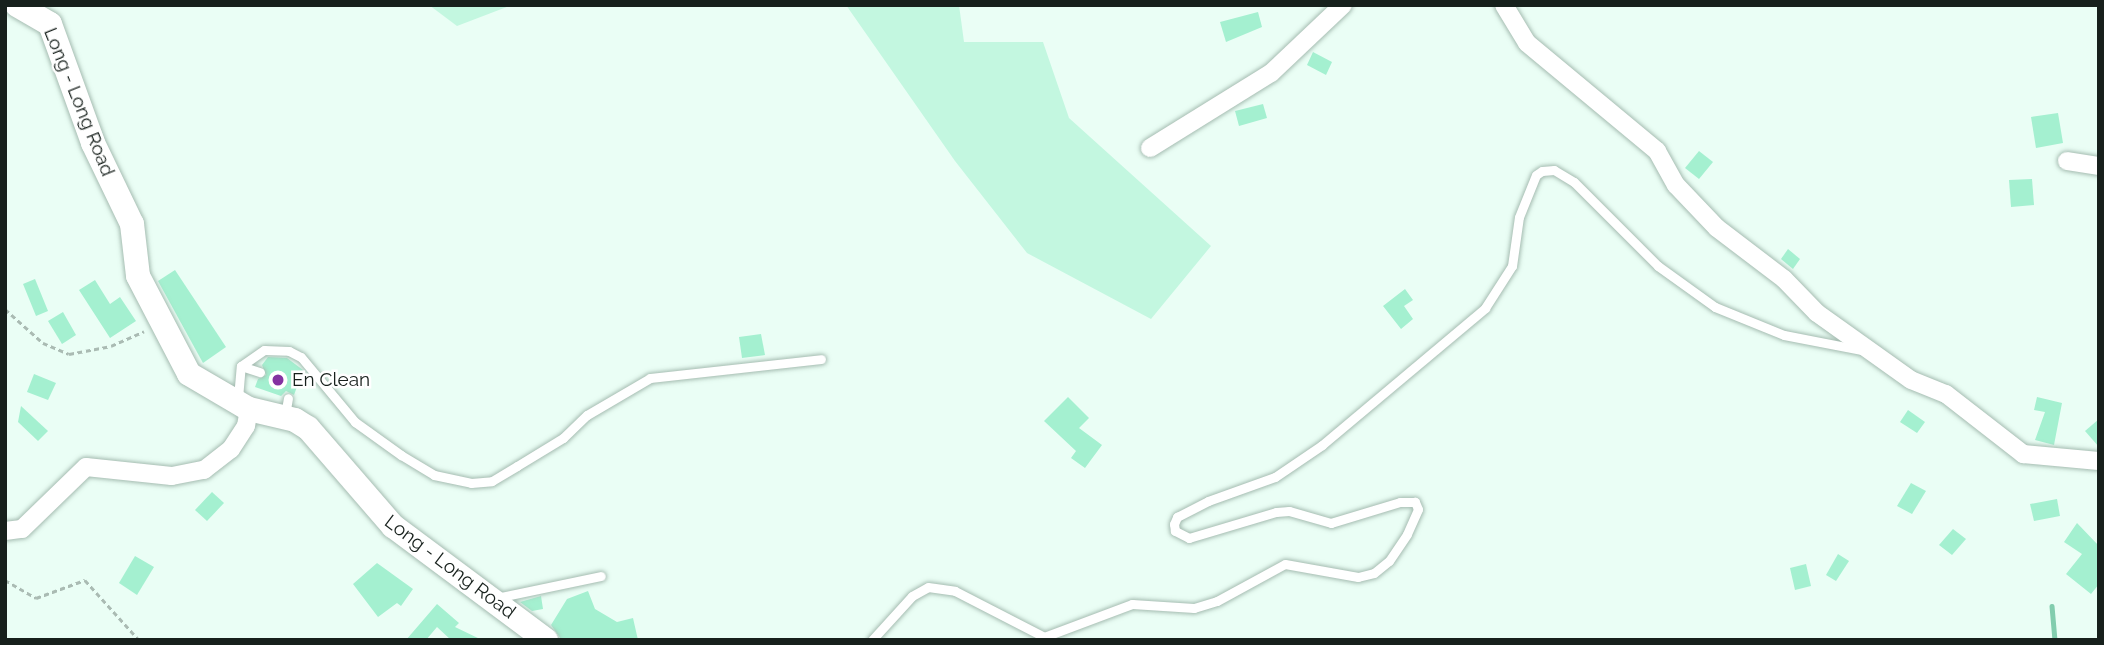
<!DOCTYPE html>
<style>
body{margin:0}
#map{position:relative;width:2104px;height:645px;overflow:hidden;background:#eafef5;font-family:Raleway,sans-serif}
div>[style]{position:absolute}
[style*='--x']{left:calc(var(--x)*1px);top:calc(var(--y)*1px);width:calc(var(--w)*1px);rotate:calc(var(--a)*1deg)}
.green>*{inset:0;background:#c3f7e0}
.stream>*{height:4.5px;margin:-2.25px;padding:0 2.25px;transform-origin:2.25px;border-radius:2.25px;background:#82cdae}
.building>*{inset:0;background:#a4f0d0}
.path>*{height:2.5px;margin-top:-1.25px;transform-origin:0;background:repeating-linear-gradient(90deg,#aabbb3 0 5px,transparent 0 8.5px)}
.roads{filter:drop-shadow(0 0 2px #a5bcb1) drop-shadow(0 0 2px #a5bcb1)}
.lane>*{height:9px;margin:-4.5px;padding:0 4.5px;transform-origin:4.5px;border-radius:4.5px;background:#fff}
.street>*{height:18px;margin:-9px;padding:0 9px;transform-origin:9px;border-radius:9px;background:#fff}
.secondary>*{height:24px;margin:-12px;padding:0 12px;transform-origin:12px;border-radius:12px;background:#fff}
.dots>*{width:19px;height:19px;translate:-50% -50%;box-sizing:border-box;border:4px solid #fff;border-radius:50%}
span{translate:-50% -50%;white-space:nowrap;text-align:center;line-height:1.15;-webkit-text-stroke:5px #fff;paint-order:stroke}
.street-label{font-size:19px;color:#17201c}
.poi-label{font-size:19px;color:#17201c}
.left{translate:0 -50%;text-align:left}
.frame{position:absolute;inset:0;border:7px solid #17201c;pointer-events:none}
</style>
<div id="map">
<div class="green">
<i style="clip-path:polygon(429px 5px,512px 5px,457px 26px)"></i>
<i style="clip-path:polygon(846px 5px,959px 5px,964px 42px,1043px 42px,1069px 118px,1211px 246px,1151px 319px,1027px 253px,955px 161px)"></i>
</div>
<div class="stream">
<i style="--x:2052;--y:606;--w:34;--a:85"></i>
</div>
<div class="building">
<i style="clip-path:polygon(1258px 12px,1262px 27px,1226px 42px,1220px 22px)"></i>
<i style="clip-path:polygon(1313px 52px,1332px 62px,1326px 75px,1307px 65px)"></i>
<i style="clip-path:polygon(1263px 104px,1267px 118px,1239px 126px,1235px 111px)"></i>
<i style="clip-path:polygon(2058px 113px,2063px 143px,2036px 148px,2031px 117px)"></i>
<i style="clip-path:polygon(1699px 151px,1713px 162px,1699px 179px,1685px 168px)"></i>
<i style="clip-path:polygon(2032px 179px,2034px 205px,2011px 207px,2009px 180px)"></i>
<i style="clip-path:polygon(1788px 249px,1800px 259px,1793px 269px,1781px 259px)"></i>
<i style="clip-path:polygon(175px 270px,226px 347px,203px 363px,158px 281px)"></i>
<i style="clip-path:polygon(35px 279px,48px 311px,36px 316px,23px 284px)"></i>
<i style="clip-path:polygon(95px 280px,110px 304px,120px 297px,136px 321px,110px 338px,79px 290px)"></i>
<i style="clip-path:polygon(1405px 289px,1413px 300px,1404px 306px,1413px 319px,1401px 329px,1383px 306px)"></i>
<i style="clip-path:polygon(63px 312px,76px 335px,62px 344px,48px 321px)"></i>
<i style="clip-path:polygon(761px 334px,765px 355px,742px 358px,739px 337px)"></i>
<i style="clip-path:polygon(268px 357px,287px 358px,303px 370px,294px 395px,286px 391px,281px 396px,255px 387px,258px 379px,266px 375px,262px 365px)"></i>
<i style="clip-path:polygon(34px 374px,56px 383px,48px 400px,27px 392px)"></i>
<i style="clip-path:polygon(1068px 397px,1089px 418px,1079px 428px,1102px 445px,1085px 468px,1071px 458px,1076px 451px,1044px 421px)"></i>
<i style="clip-path:polygon(2037px 397px,2062px 403px,2054px 445px,2035px 440px,2045px 412px,2034px 410px)"></i>
<i style="clip-path:polygon(21px 406px,48px 431px,38px 441px,18px 422px)"></i>
<i style="clip-path:polygon(1908px 410px,1925px 422px,1917px 433px,1900px 422px)"></i>
<i style="clip-path:polygon(2099px 419px,2099px 447px,2085px 431px)"></i>
<i style="clip-path:polygon(1911px 483px,1926px 491px,1912px 514px,1897px 506px)"></i>
<i style="clip-path:polygon(212px 492px,224px 503px,207px 521px,195px 510px)"></i>
<i style="clip-path:polygon(2057px 499px,2060px 516px,2034px 521px,2030px 504px)"></i>
<i style="clip-path:polygon(2077px 523px,2099px 546px,2099px 584px,2091px 594px,2066px 574px,2082px 554px,2064px 542px)"></i>
<i style="clip-path:polygon(1953px 529px,1966px 539px,1952px 555px,1939px 545px)"></i>
<i style="clip-path:polygon(1838px 554px,1849px 561px,1836px 581px,1826px 575px)"></i>
<i style="clip-path:polygon(135px 556px,154px 567px,137px 595px,119px 583px)"></i>
<i style="clip-path:polygon(377px 563px,413px 589px,401px 606px,397px 603px,378px 617px,353px 584px)"></i>
<i style="clip-path:polygon(1806px 564px,1811px 586px,1795px 590px,1790px 568px)"></i>
<i style="clip-path:polygon(588px 591px,595px 609px,617px 622px,633px 618px,638px 640px,561px 639px,551px 625px,567px 599px)"></i>
<i style="clip-path:polygon(541px 596px,543px 609px,532px 611px,520px 602px)"></i>
<i style="clip-path:polygon(437px 604px,459px 623px,455px 627px,482px 640px,451px 640px,437px 627px,426px 640px,406px 640px)"></i>
</div>
<div class="path">
<i style="--x:5;--y:309;--w:51;--a:41.8"></i>
<i style="--x:43;--y:343;--w:28;--a:23"></i>
<i style="--x:69;--y:354;--w:43;--a:-10.8"></i>
<i style="--x:111;--y:346;--w:36;--a:-24"></i>
<i style="--x:5;--y:580;--w:36;--a:30"></i>
<i style="--x:36;--y:598;--w:52;--a:-20.2"></i>
<i style="--x:85;--y:580;--w:81;--a:48"></i>
</div>
<div class="roads">
<div class="lane">
<i style="--x:241;--y:366;--w:20;--a:18"></i>
<i style="--x:238;--y:398;--w:32;--a:-85"></i>
<i style="--x:241;--y:366;--w:28;--a:-35"></i>
<i style="--x:264;--y:350;--w:25;--a:2"></i>
<i style="--x:289;--y:351;--w:13;--a:27"></i>
<i style="--x:301;--y:357;--w:85;--a:50.3"></i>
<i style="--x:355;--y:422;--w:57;--a:35.7"></i>
<i style="--x:401;--y:455;--w:39;--a:31"></i>
<i style="--x:434;--y:475;--w:38;--a:12"></i>
<i style="--x:471;--y:483;--w:21;--a:-5"></i>
<i style="--x:492;--y:481;--w:29;--a:-31"></i>
<i style="--x:517;--y:466;--w:54;--a:-31.3"></i>
<i style="--x:563;--y:438;--w:33;--a:-44"></i>
<i style="--x:587;--y:415;--w:73;--a:-30.4"></i>
<i style="--x:650;--y:378;--w:172;--a:-6.3"></i>
<i style="--x:285;--y:415;--w:17;--a:-80"></i>
<i style="--x:496;--y:598;--w:107;--a:-11.8"></i>
<i style="--x:872;--y:640;--w:59;--a:-47.7"></i>
<i style="--x:912;--y:596;--w:18;--a:-29"></i>
<i style="--x:928;--y:587;--w:27;--a:8"></i>
<i style="--x:955;--y:591;--w:100;--a:27.3"></i>
<i style="--x:1044;--y:637;--w:94;--a:-20.6"></i>
<i style="--x:1132;--y:604;--w:62;--a:3.7"></i>
<i style="--x:1194;--y:608;--w:24;--a:-17"></i>
<i style="--x:1217;--y:601;--w:77;--a:-28.6"></i>
<i style="--x:1285;--y:564;--w:74;--a:10.1"></i>
<i style="--x:1358;--y:577;--w:16;--a:-14"></i>
<i style="--x:1374;--y:573;--w:19;--a:-39"></i>
<i style="--x:1389;--y:561;--w:32;--a:-56"></i>
<i style="--x:1407;--y:534;--w:27;--a:-66"></i>
<i style="--x:1418;--y:509;--w:8;--a:-113"></i>
<i style="--x:1415;--y:502;--w:15;--a:180"></i>
<i style="--x:1400;--y:502;--w:72;--a:163.1"></i>
<i style="--x:1331;--y:523;--w:44;--a:-164.1"></i>
<i style="--x:1289;--y:511;--w:13;--a:176"></i>
<i style="--x:1276;--y:512;--w:91;--a:163.4"></i>
<i style="--x:1189;--y:538;--w:16;--a:-153"></i>
<i style="--x:1175;--y:531;--w:7;--a:-98"></i>
<i style="--x:1174;--y:524;--w:8;--a:-67"></i>
<i style="--x:1177;--y:517;--w:35;--a:-27"></i>
<i style="--x:1208;--y:501;--w:71;--a:-19.7"></i>
<i style="--x:1275;--y:477;--w:57;--a:-34.2"></i>
<i style="--x:1322;--y:445;--w:213;--a:-40"></i>
<i style="--x:1485;--y:308;--w:50;--a:-57.3"></i>
<i style="--x:1512;--y:266;--w:49;--a:-81.9"></i>
<i style="--x:1519;--y:217;--w:45;--a:-68"></i>
<i style="--x:1536;--y:175;--w:7;--a:-34"></i>
<i style="--x:1542;--y:171;--w:12;--a:-5"></i>
<i style="--x:1554;--y:170;--w:23;--a:31"></i>
<i style="--x:1574;--y:182;--w:119;--a:45"></i>
<i style="--x:1658;--y:266;--w:70;--a:35.7"></i>
<i style="--x:1715;--y:307;--w:74;--a:22.1"></i>
<i style="--x:1784;--y:335;--w:78;--a:11"></i>
</div>
<div class="street">
<i style="--x:1504;--y:5;--w:44;--a:58.8"></i>
<i style="--x:1527;--y:43;--w:169;--a:39.7"></i>
<i style="--x:1657;--y:151;--w:39;--a:61"></i>
<i style="--x:1676;--y:185;--w:59;--a:46.4"></i>
<i style="--x:1717;--y:228;--w:84;--a:37.3"></i>
<i style="--x:1784;--y:279;--w:47;--a:45.9"></i>
<i style="--x:1817;--y:313;--w:115;--a:35.5"></i>
<i style="--x:1911;--y:380;--w:38;--a:22"></i>
<i style="--x:1946;--y:394;--w:98;--a:37.9"></i>
<i style="--x:2023;--y:454;--w:76;--a:5.3"></i>
<i style="--x:1150;--y:148;--w:142;--a:-31.8"></i>
<i style="--x:1271;--y:73;--w:99;--a:-43.4"></i>
<i style="--x:2067;--y:161;--w:32;--a:9"></i>
<i style="--x:5;--y:531;--w:17;--a:-7"></i>
<i style="--x:22;--y:529;--w:89;--a:-44.1"></i>
<i style="--x:86;--y:467;--w:86;--a:6"></i>
<i style="--x:172;--y:476;--w:33;--a:-11"></i>
<i style="--x:204;--y:470;--w:34;--a:-38"></i>
<i style="--x:231;--y:449;--w:27;--a:-57"></i>
<i style="--x:246;--y:426;--w:17;--a:-80"></i>
</div>
<div class="secondary">
<i style="--x:17;--y:5;--w:38;--a:30"></i>
<i style="--x:50;--y:24;--w:127;--a:70.1"></i>
<i style="--x:93;--y:143;--w:90;--a:64.3"></i>
<i style="--x:132;--y:224;--w:52;--a:83.4"></i>
<i style="--x:138;--y:276;--w:110;--a:62.5"></i>
<i style="--x:189;--y:374;--w:69;--a:30.3"></i>
<i style="--x:249;--y:409;--w:47;--a:13.4"></i>
<i style="--x:295;--y:420;--w:15;--a:32"></i>
<i style="--x:308;--y:428;--w:130;--a:49.1"></i>
<i style="--x:393;--y:526;--w:191;--a:36.7"></i>
</div>
</div>
<div class="dots">
<i style="left:278px;top:380px;background:#8432a1"></i>
</div>
<div class="street-label">
<span style="left:79px;top:102px;rotate:68deg">Long - Long Road</span>
<span style="left:450px;top:567px;rotate:37deg">Long - Long Road</span>
</div>
<div class="poi-label">
<span class="left" style="left:292px;top:380px">En Clean</span>
</div>
<div class="frame"></div>
</div>
